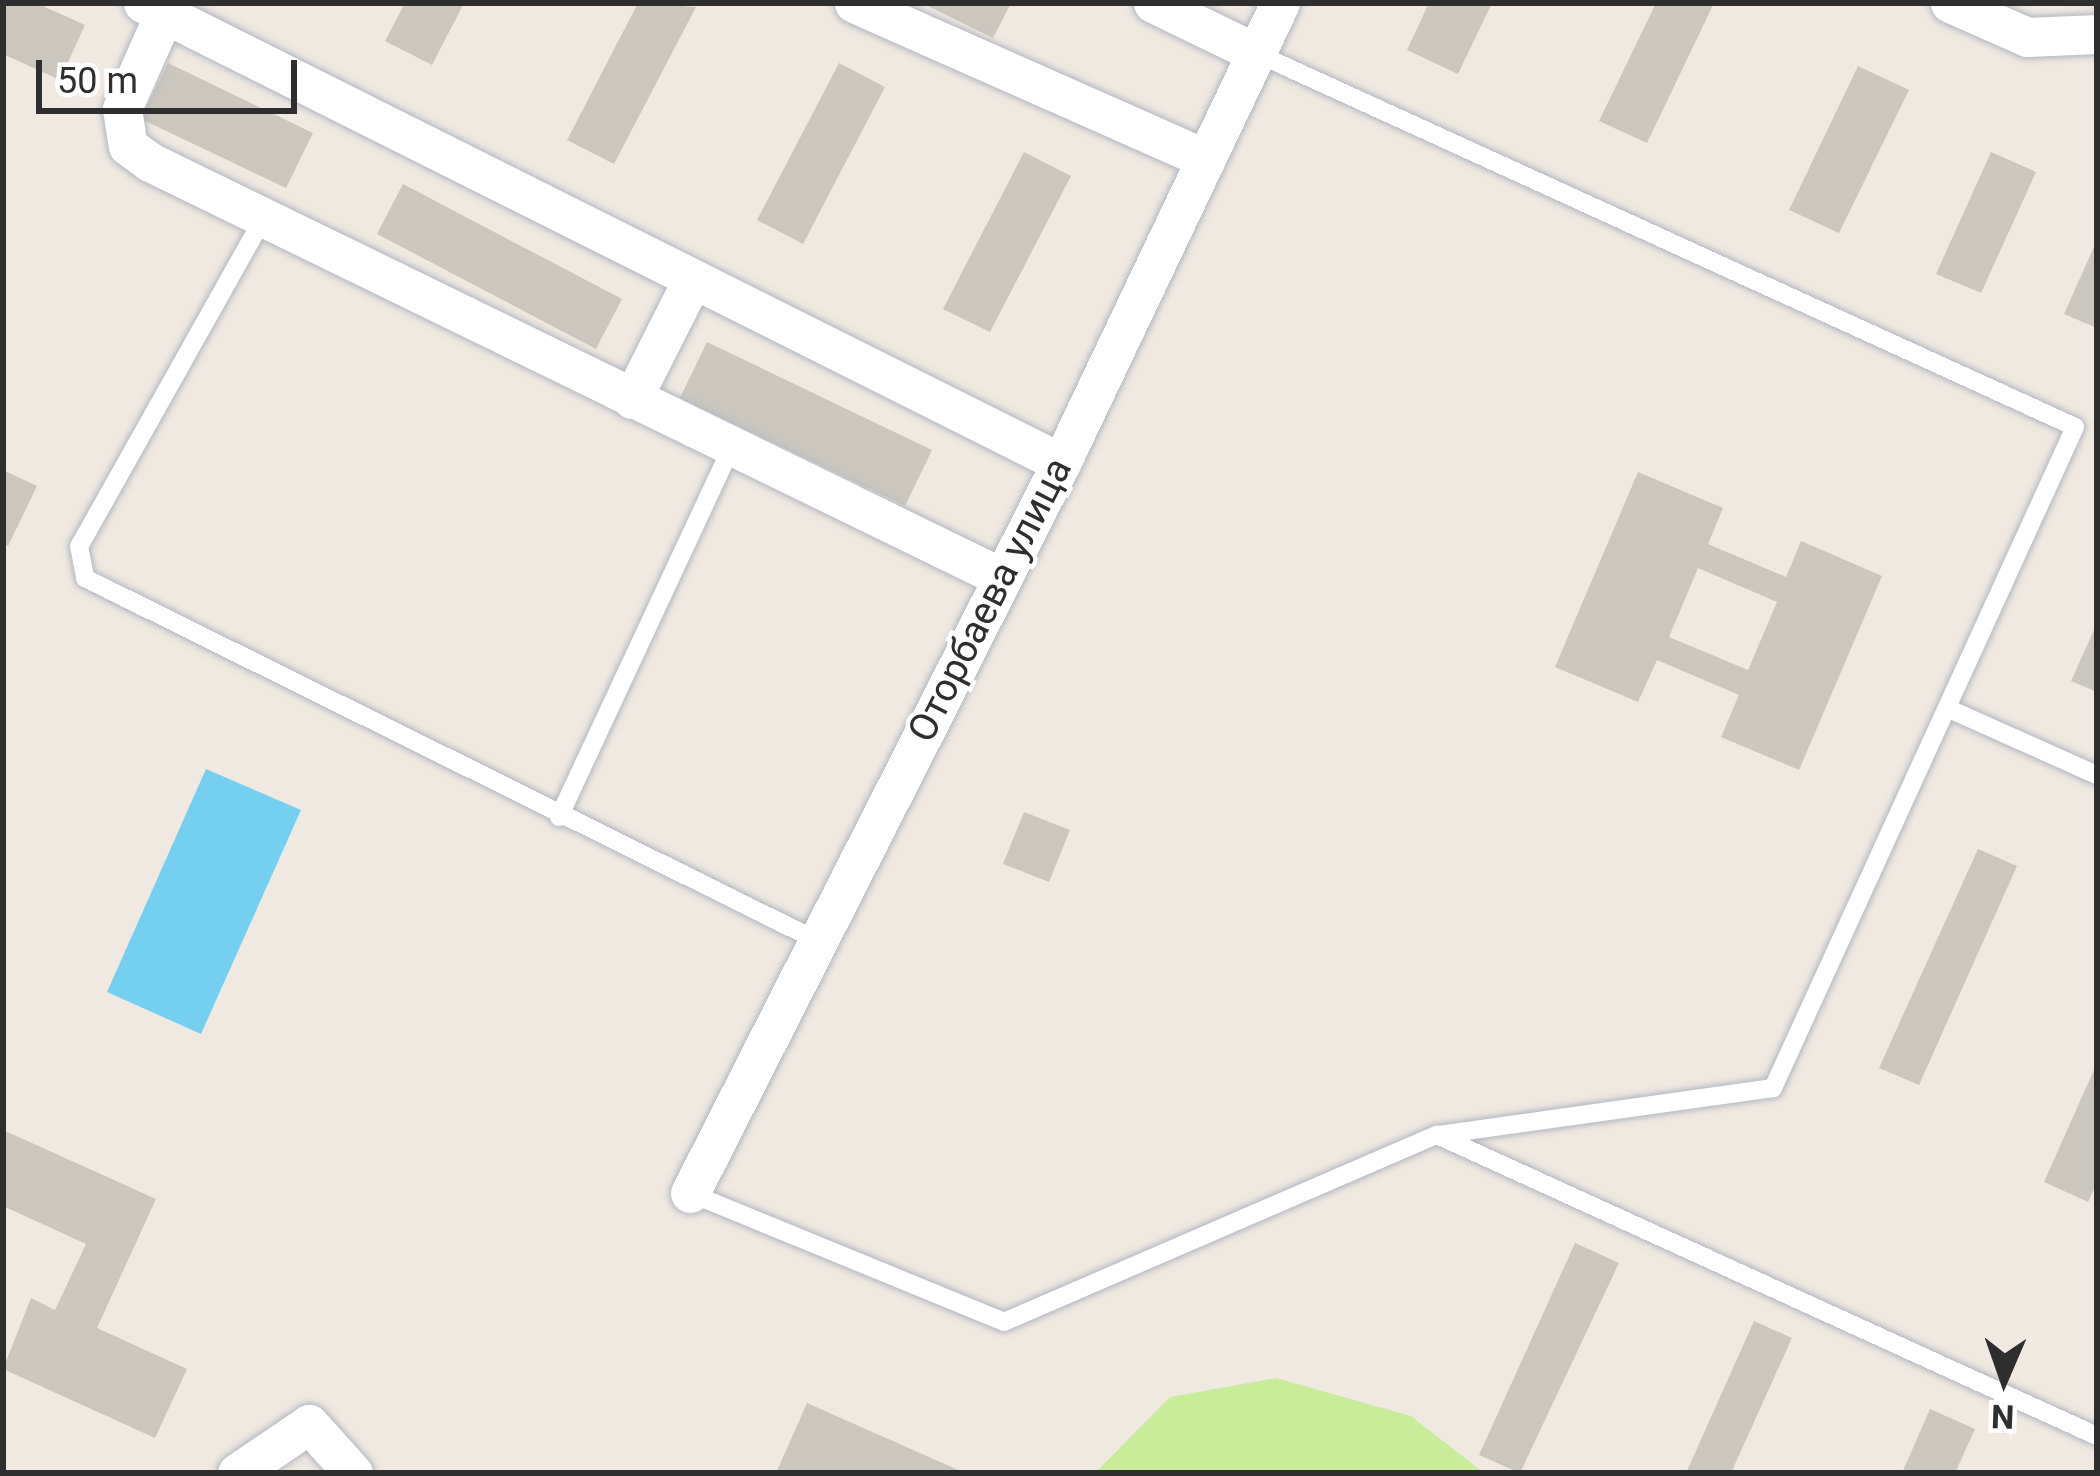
<!DOCTYPE html>
<meta charset="utf-8">
<style>
body{margin:0}
#map{position:relative;width:2100px;height:1476px;overflow:hidden;background:#efe9e1;font-family:Roboto,sans-serif}
div>[style]{position:absolute}
[style*='--x']{left:calc(var(--x)*1px);top:calc(var(--y)*1px);width:calc(var(--w)*1px);rotate:calc(var(--a)*1deg)}
.pitch>*{inset:0;background:#c9ec9a}
.water>*{inset:0;background:#75cff0}
.building>*{inset:0;background:#cbc7bf}
.roads{filter:drop-shadow(0 0 3px #b4b7c1) drop-shadow(0 0 3px #b4b7c1)}
.lane>*{height:18px;margin:-9px;padding:0 9px;transform-origin:9px;border-radius:9px;background:#fff}
.street>*{height:39px;margin:-19.5px;padding:0 19.5px;transform-origin:19.5px;border-radius:19.5px;background:#fff}
span{translate:-50% -50%;white-space:nowrap;text-align:center;line-height:1.15;-webkit-text-stroke:9px #fff;paint-order:stroke}
.street-label{font-size:39px;color:#2e2e2e}
.frame{position:absolute;inset:0;border:6px solid #2e2e2e;pointer-events:none}
.north{position:absolute;left:1944px;top:1320px;width:120px;height:120px;-webkit-text-stroke:9px #fff;paint-order:stroke;rotate:182deg;font-size:33px;font-weight:700;line-height:48px;text-align:center;color:#2e2e2e}
.north::after{content:'';display:block;margin:auto;width:42px;height:54px;background:#2e2e2e;clip-path:polygon(50% 0,100% 100%,50% 72%,0 100%)}
.scale{position:absolute;left:36px;top:60px;width:261px;height:54px;box-sizing:border-box;border:6px solid #2e2e2e;border-top:0;padding-left:15px;font-size:36px;line-height:42px;white-space:nowrap;color:#2e2e2e;-webkit-text-stroke:9px #fff;paint-order:stroke}
</style>
<div id="map">
<div class="pitch">
<i style="clip-path:polygon(1276px 1378px,1411px 1416px,1484px 1473px,1095px 1473px,1170px 1397px)"></i>
</div>
<div class="water">
<i style="clip-path:polygon(206px 769px,301px 810px,201px 1034px,107px 992px)"></i>
</div>
<div class="building">
<i style="clip-path:polygon(3px 3px,36px 3px,85px 25px,60px 80px,3px 54px)"></i>
<i style="clip-path:polygon(405px 3px,464px 3px,432px 65px,385px 41px)"></i>
<i style="clip-path:polygon(638px 3px,696px 7px,614px 164px,567px 140px)"></i>
<i style="clip-path:polygon(922px 3px,1011px 3px,993px 38px)"></i>
<i style="clip-path:polygon(1429px 3px,1492px 3px,1458px 74px,1407px 50px)"></i>
<i style="clip-path:polygon(1656px 3px,1714px 3px,1647px 143px,1599px 121px)"></i>
<i style="clip-path:polygon(168px 63px,313px 133px,286px 188px,141px 119px)"></i>
<i style="clip-path:polygon(839px 63px,885px 87px,803px 244px,757px 220px)"></i>
<i style="clip-path:polygon(1858px 66px,1909px 90px,1839px 233px,1789px 210px)"></i>
<i style="clip-path:polygon(1024px 152px,1071px 176px,990px 332px,943px 309px)"></i>
<i style="clip-path:polygon(1991px 152px,2036px 172px,1981px 293px,1936px 274px)"></i>
<i style="clip-path:polygon(403px 184px,622px 299px,596px 349px,377px 234px)"></i>
<i style="clip-path:polygon(2097px 240px,2097px 328px,2064px 314px)"></i>
<i style="clip-path:polygon(707px 342px,932px 450px,905px 506px,680px 398px)"></i>
<i style="clip-path:polygon(3px 470px,37px 486px,8px 546px,3px 544px)"></i>
<i style="clip-path:polygon(evenodd,1638px 472px,1723px 508px,1708px 544px,1786px 577px,1801px 541px,1882px 576px,1799px 770px,1721px 737px,1739px 695px,1657px 660px,1638px 702px,1555px 667px,1638px 472px,1698px 568px,1777px 602px,1748px 670px,1669px 637px,1698px 568px)"></i>
<i style="clip-path:polygon(2097px 623px,2097px 692px,2071px 681px)"></i>
<i style="clip-path:polygon(1024px 812px,1070px 830px,1049px 882px,1003px 864px)"></i>
<i style="clip-path:polygon(1978px 849px,2017px 866px,1919px 1085px,1879px 1068px)"></i>
<i style="clip-path:polygon(2097px 1063px,2097px 1183px,2088px 1202px,2044px 1182px)"></i>
<i style="clip-path:polygon(3px 1130px,156px 1199px,97px 1328px,187px 1369px,155px 1438px,3px 1369px,31px 1298px,55px 1310px,86px 1244px,3px 1206px)"></i>
<i style="clip-path:polygon(1575px 1243px,1619px 1263px,1520px 1473px,1479px 1455px)"></i>
<i style="clip-path:polygon(1754px 1321px,1792px 1338px,1731px 1473px,1686px 1473px)"></i>
<i style="clip-path:polygon(807px 1403px,965px 1473px,776px 1473px)"></i>
<i style="clip-path:polygon(1930px 1409px,1975px 1429px,1955px 1473px,1902px 1473px)"></i>
</div>
<div class="roads">
<div class="lane">
<i style="--x:1256;--y:53;--w:900;--a:24.54"></i>
<i style="--x:2075;--y:427;--w:727;--a:114.55"></i>
<i style="--x:1773;--y:1088;--w:339;--a:172"></i>
<i style="--x:264;--y:217;--w:377;--a:119.3"></i>
<i style="--x:79;--y:546;--w:33;--a:79"></i>
<i style="--x:85;--y:578;--w:818;--a:26.35"></i>
<i style="--x:1947;--y:708;--w:164;--a:24.1"></i>
<i style="--x:559;--y:817;--w:404;--a:-65"></i>
<i style="--x:690;--y:1193;--w:339;--a:22.3"></i>
<i style="--x:1004;--y:1322;--w:472;--a:-23.4"></i>
<i style="--x:1437;--y:1135;--w:725;--a:24.52"></i>
</div>
<div class="street">
<i style="--x:143;--y:3;--w:1027;--a:26.61"></i>
<i style="--x:854;--y:3;--w:385;--a:23.9"></i>
<i style="--x:1153;--y:3;--w:114;--a:25.9"></i>
<i style="--x:1950;--y:3;--w:84;--a:23.8"></i>
<i style="--x:2027;--y:37;--w:70;--a:-2.5"></i>
<i style="--x:164;--y:14;--w:104;--a:113.9"></i>
<i style="--x:122;--y:109;--w:37;--a:81"></i>
<i style="--x:128;--y:146;--w:27;--a:36"></i>
<i style="--x:150;--y:162;--w:945;--a:26"></i>
<i style="--x:632;--y:399;--w:129;--a:-63.2"></i>
<i style="--x:690;--y:1193;--w:819;--a:-63.06"></i>
<i style="--x:1061;--y:463;--w:509;--a:-64.54"></i>
<i style="--x:237;--y:1473;--w:87;--a:-34.2"></i>
<i style="--x:309;--y:1424;--w:66;--a:48.1"></i>
</div>
</div>
<div class="street-label">
<span style="left:990px;top:600px;rotate:-63deg">Оторбаева улица</span>
</div>
<div class="frame"></div>
<div class="north">N</div>
<div class="scale">50 m</div>
</div>
